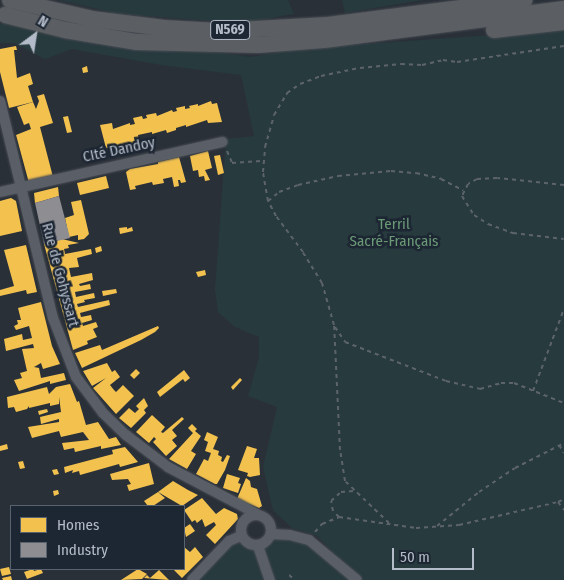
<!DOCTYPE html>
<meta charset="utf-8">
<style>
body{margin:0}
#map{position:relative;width:564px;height:580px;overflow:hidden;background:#2a3038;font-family:"Fira Sans Condensed",sans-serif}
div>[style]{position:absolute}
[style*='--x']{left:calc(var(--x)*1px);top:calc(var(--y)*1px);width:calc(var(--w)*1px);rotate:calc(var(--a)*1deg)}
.green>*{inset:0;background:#273a3e}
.homes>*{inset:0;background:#f2c14e}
.industry>*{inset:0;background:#8d8d92}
.path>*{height:2px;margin-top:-1px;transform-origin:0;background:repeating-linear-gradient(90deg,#5d636a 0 4px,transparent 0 8px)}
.roads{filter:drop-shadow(0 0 1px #484c53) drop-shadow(0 0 1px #484c53)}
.minor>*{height:10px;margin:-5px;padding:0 5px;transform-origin:5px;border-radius:5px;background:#5a5e66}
.minor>.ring{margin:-5px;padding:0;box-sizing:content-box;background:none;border:10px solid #5a5e66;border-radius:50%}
.trunk>*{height:16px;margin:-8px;padding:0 8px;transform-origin:8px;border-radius:8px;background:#5b5f64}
span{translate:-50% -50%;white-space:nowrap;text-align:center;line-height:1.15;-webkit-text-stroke:5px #1d2633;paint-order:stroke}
.shield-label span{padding:1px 4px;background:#1d2633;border:1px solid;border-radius:4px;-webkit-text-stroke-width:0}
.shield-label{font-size:14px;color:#b4bcc9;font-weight:700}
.street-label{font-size:15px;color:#b4bcc9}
.park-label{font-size:15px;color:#6b9a76}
.legend{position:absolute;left:10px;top:505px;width:175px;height:65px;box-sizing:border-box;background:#1d2633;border:1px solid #59626f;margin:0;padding:6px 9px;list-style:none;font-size:15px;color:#b4bcc9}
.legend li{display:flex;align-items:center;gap:10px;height:25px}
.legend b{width:25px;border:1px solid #59626f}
.north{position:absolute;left:10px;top:10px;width:50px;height:50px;-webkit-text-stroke:4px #1d2633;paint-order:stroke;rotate:31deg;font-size:14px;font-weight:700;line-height:20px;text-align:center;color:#b4bcc9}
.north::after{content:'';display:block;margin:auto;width:18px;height:22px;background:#b4bcc9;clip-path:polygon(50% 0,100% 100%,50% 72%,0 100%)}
.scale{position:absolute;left:392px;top:548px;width:82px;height:22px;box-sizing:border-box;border:2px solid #b4bcc9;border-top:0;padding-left:6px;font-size:15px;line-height:18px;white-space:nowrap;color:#b4bcc9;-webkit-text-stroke:4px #1d2633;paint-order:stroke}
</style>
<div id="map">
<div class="green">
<i style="clip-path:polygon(59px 0,288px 0,294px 14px,242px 23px,119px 14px)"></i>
<i style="clip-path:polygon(342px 0,423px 0,345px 13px)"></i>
<i style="clip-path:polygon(7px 15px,83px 33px,251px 57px,294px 49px,564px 30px,564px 580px,195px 580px,234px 541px,259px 548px,280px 531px,293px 533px,344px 564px,317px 536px,292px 528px,273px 510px,263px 467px,277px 407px,248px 396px,259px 357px,259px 337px,235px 327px,218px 312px,215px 289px,226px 139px,254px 136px,241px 75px,161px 65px,72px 49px,45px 59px,14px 43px,0 43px,0 25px)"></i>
</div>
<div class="homes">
<i style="clip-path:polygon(16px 46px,17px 50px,14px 50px,17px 78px,30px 73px,33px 84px,28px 86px,33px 102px,9px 108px,0 72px,0 49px)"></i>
<i style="clip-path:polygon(87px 66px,88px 72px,83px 73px,82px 68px)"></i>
<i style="clip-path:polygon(44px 94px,53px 123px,40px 127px,53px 177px,29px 183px,16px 135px,31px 129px,29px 123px,24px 125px,17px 107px,33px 102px,36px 109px,39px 101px,37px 96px)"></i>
<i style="clip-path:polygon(211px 101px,212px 104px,217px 103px,222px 122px,208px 123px,207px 120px,186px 127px,186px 125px,176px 128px,176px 130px,167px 133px,166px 130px,152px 134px,152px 132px,138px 135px,139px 142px,118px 148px,117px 145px,106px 148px,100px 125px,112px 123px,113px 129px,130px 123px,130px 125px,135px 124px,133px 118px,142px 116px,143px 119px,147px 118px,146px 115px,156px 113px,157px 116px,172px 110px,173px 112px,177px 111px,176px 108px,185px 106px,185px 109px,190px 108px,189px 106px,198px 104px,198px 106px)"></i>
<i style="clip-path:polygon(68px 116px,72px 132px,67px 133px,63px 117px)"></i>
<i style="clip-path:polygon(208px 151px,212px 168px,205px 170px,210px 180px,205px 181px,204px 176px,199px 177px,198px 170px,193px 171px,190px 156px)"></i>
<i style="clip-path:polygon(220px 155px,224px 173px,218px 175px,214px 156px)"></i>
<i style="clip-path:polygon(179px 157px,186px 182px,181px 183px,180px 180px,178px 180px,179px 186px,174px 187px,172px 177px,163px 179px,164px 183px,153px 185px,152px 182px,135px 186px,136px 189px,130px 190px,126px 172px,130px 169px,158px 164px,158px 162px)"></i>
<i style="clip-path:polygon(106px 176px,109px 188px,80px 195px,77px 183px)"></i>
<i style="clip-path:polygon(58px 187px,59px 196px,35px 203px,34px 193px)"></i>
<i style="clip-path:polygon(11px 198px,16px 201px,22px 231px,0 236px,0 201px)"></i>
<i style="clip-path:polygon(81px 200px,89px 234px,84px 239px,78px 240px,78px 235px,69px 237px,65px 218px,74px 215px,71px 202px)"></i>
<i style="clip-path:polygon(127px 227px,127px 229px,132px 227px,133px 231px,120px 234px,119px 228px)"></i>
<i style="clip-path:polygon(62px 239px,79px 243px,68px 245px,69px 248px,64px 249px,65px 254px,91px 249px,92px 254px,77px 258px,79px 267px,69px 268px,71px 277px,92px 273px,93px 280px,79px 284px,80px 286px,90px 284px,91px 289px,75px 292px,76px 297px,94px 293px,95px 298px,84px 300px,85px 302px,77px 304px,78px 307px,109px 300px,110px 305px,80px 313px,81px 317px,91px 315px,92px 320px,82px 323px,83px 326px,96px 322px,98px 327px,93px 329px,97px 337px,87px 341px,88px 344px,73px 350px,44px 244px)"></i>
<i style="clip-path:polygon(26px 245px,37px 292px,27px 294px,26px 290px,0 296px,0 290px,14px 286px,4px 250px)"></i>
<i style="clip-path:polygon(101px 246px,102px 251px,96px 253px,95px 248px)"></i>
<i style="clip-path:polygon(205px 270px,206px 275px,198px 277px,196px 272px)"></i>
<i style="clip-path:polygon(116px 289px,117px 293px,103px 296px,102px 291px)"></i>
<i style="clip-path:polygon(41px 302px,52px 346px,60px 364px,43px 369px,41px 363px,34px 367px,39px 368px,41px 378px,64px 373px,66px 380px,50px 384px,50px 381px,19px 391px,14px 380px,22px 378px,20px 373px,27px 371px,22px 349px,34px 348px,33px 344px,6px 351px,4px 339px,22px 334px,23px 340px,32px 338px,29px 326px,16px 330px,14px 326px,18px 324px,17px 320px,21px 320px,18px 308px)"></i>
<i style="clip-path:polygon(158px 326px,159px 328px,155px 332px,141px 340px,82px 368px,75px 353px,100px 345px,102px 350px)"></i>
<i style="clip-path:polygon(107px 363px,112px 372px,115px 370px,120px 377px,110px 385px,114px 390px,116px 392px,123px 385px,134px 396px,116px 414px,93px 388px,106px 378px,92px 386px,83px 371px)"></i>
<i style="clip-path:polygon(136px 369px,140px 373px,134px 379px,130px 375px)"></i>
<i style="clip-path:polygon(184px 370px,190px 378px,185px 382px,183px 379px,160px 397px,157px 392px)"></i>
<i style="clip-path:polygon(240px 378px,242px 380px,233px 390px,231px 387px)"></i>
<i style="clip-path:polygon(70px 384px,77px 402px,79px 401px,86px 425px,98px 422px,109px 439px,116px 437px,121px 445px,101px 449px,101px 446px,75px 452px,74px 448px,64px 450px,62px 443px,89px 440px,83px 432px,61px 437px,59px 431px,32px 438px,28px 427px,59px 422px,59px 419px,41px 424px,40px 417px,61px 412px,59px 397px,59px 404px,50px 406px,50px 403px,29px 408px,29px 406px,27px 409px,16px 412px,14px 407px,8px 408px,7px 397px,47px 387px,49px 394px,56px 387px)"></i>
<i style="clip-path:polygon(144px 398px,148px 406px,144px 410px,146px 413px,131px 428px,119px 418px,129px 408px,135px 413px,139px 409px,136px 406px)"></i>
<i style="clip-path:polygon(47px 409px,48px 412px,39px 415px,38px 411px)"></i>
<i style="clip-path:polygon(152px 415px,165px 427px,161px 432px,163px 433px,182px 417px,184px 419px,172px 430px,177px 436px,172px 440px,177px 446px,166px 456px,153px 442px,156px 439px,154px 437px,149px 443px,136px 432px)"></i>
<i style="clip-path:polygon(192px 424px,197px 429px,195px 431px,201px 436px,191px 451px,196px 454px,187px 469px,169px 459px,193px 433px,188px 428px)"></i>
<i style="clip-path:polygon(207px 432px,218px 437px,213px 449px,219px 451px,218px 455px,222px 457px,221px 461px,223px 462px,227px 455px,230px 456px,225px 470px,217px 484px,215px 484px,196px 474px,204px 459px,208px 461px,211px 453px,205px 451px,208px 442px,204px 440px)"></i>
<i style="clip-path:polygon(7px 444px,8px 449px,0 451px,0 446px)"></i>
<i style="clip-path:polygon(247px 446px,257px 449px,254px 458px,259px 458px,260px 475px,250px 477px,247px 476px,248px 473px,238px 470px)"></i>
<i style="clip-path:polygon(125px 447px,138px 462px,120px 467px,119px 464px,80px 475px,79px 471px,72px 473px,73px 470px,65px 473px,64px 467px,113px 454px,112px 450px)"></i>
<i style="clip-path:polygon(23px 461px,25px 468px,20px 469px,18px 462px)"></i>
<i style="clip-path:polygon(149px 463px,154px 484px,129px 491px,127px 485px,131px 484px,128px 479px,112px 480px,110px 474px)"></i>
<i style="clip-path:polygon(57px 469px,59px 474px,54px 475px,52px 470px)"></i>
<i style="clip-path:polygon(227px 474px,240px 478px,238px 483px,241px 484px,238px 493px,223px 488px)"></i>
<i style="clip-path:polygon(246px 478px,250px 481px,251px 487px,257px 489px,262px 506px,259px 508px,237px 499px)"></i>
<i style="clip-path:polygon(173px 481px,188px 490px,198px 495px,182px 506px,158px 492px)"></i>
<i style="clip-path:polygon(58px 490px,59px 494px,54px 496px,53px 491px)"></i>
<i style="clip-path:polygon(158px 492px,165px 498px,153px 506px,148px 506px,144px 501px)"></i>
<i style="clip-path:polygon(202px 498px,216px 514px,224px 508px,237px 514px,238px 519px,215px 544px,206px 535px,216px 525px,214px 522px,205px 527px,202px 519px,197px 523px,195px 520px,192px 522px,184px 510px)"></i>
<i style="clip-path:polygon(190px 524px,195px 531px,186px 537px,184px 528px)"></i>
<i style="clip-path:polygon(184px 547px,190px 552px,195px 547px,203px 557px,182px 578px,173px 569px,184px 569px)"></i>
<i style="clip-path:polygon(9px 567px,11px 574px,2px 576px,0 569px)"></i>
<i style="clip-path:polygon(33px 569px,34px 571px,41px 569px,43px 573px,27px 579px,24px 572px)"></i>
<i style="clip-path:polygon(138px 569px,147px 574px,142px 579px,121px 580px)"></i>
<i style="clip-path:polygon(159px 570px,169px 580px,144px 578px,147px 575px,150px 578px)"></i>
<i style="clip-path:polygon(11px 576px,12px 580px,3px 580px,2px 578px)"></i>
</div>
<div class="industry">
<i style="clip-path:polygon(59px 196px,70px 238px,44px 244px,35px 203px)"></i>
</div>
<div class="path">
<i style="--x:227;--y:151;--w:13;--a:67"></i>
<i style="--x:232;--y:163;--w:32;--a:-4"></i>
<i style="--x:564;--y:185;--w:67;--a:-174"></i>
<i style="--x:497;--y:178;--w:20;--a:177"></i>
<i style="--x:477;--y:179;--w:10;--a:151"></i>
<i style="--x:468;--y:184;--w:13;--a:117"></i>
<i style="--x:462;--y:196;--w:22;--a:58"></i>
<i style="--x:474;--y:215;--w:17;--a:33"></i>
<i style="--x:488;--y:224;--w:27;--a:20"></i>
<i style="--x:513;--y:233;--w:51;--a:6.7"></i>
<i style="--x:268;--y:201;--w:14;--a:-39"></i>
<i style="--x:279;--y:192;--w:20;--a:-20"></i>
<i style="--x:298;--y:185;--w:41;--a:-12.7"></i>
<i style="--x:338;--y:176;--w:53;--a:-5.4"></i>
<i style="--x:391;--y:171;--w:25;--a:5"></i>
<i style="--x:416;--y:173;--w:26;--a:13"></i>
<i style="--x:441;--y:179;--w:25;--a:27"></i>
<i style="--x:335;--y:327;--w:18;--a:56"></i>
<i style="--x:345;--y:342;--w:108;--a:21.1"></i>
<i style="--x:446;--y:381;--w:35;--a:13"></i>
<i style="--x:480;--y:389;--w:22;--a:-16"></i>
<i style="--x:501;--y:383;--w:13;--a:0"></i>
<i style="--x:514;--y:383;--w:54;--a:21.8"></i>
<i style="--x:533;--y:391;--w:88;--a:-69.3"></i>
<i style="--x:559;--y:445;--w:9;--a:58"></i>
<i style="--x:558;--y:502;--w:7;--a:-27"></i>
<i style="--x:339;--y:517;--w:8;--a:-135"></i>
<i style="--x:333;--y:511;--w:10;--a:-101"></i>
<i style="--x:331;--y:501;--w:13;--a:-42"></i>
<i style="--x:341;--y:492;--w:13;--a:-4"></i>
<i style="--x:389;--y:523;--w:61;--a:-136.3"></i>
<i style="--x:345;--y:481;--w:31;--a:-99"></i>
<i style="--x:340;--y:450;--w:125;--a:-92.7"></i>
<i style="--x:334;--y:325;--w:44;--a:-105.9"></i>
<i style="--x:322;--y:283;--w:36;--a:-122"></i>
<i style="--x:303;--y:252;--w:45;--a:-126.9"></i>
<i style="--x:276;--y:216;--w:17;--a:-118"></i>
<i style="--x:268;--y:201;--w:29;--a:-100"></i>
<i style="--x:263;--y:172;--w:25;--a:-85"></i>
<i style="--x:265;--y:147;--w:33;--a:-74"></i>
<i style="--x:274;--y:115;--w:26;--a:-59"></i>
<i style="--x:287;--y:93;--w:16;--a:-35"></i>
<i style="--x:300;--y:84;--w:22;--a:-21"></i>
<i style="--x:321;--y:76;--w:40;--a:-12"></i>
<i style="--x:360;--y:68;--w:41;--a:-5.6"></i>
<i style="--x:401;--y:64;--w:21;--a:3"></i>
<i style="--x:422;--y:65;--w:22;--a:-13"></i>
<i style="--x:443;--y:60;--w:14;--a:8"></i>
<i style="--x:457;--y:62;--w:108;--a:-8.5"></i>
<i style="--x:437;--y:526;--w:54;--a:-39"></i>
<i style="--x:479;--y:492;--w:43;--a:-33.7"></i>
<i style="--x:515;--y:468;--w:55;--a:-27"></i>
<i style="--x:315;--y:532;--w:11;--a:-49"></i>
<i style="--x:322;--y:524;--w:18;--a:-22"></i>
<i style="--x:339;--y:517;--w:78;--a:8.1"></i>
<i style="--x:416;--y:528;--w:43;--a:-4"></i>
<i style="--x:459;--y:525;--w:102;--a:-13.1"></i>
<i style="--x:558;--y:502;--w:10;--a:53"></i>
<i style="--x:289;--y:575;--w:8;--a:40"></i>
</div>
<div class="roads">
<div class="minor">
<i style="--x:0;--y:101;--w:223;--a:76.3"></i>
<i style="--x:53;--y:318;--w:63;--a:68.7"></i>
<i style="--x:76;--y:377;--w:45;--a:53.1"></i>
<i style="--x:103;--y:413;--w:32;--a:44"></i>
<i style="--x:126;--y:435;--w:53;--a:37.3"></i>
<i style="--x:168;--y:467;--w:101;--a:27.8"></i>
<i style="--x:0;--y:192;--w:228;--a:-12.7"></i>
<i class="ring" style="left:241px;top:515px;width:20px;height:20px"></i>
<i style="--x:271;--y:534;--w:19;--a:3"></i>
<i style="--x:290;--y:535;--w:20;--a:15"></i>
<i style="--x:309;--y:540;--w:62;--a:39.8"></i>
<i style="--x:258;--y:546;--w:36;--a:71"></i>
<i style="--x:192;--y:580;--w:54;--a:-46.5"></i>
<i style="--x:229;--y:541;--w:13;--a:-23"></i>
</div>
<div class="trunk">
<i style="--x:10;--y:0;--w:84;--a:13"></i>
<i style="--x:92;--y:19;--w:73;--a:7.1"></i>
<i style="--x:164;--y:28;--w:55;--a:3.1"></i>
<i style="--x:219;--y:31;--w:109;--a:-3.2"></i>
<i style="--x:328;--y:25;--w:198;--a:-7.3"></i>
<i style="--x:5;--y:15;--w:62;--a:14"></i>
<i style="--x:65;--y:30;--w:73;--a:9.5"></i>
<i style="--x:137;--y:42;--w:121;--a:1.4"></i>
<i style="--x:258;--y:45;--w:66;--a:-4.3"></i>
<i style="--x:324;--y:40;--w:242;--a:-7.4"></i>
<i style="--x:494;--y:30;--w:70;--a:-6.5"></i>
</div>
</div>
<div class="shield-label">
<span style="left:230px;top:30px">N569</span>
</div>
<div class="street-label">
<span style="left:119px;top:150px;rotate:-12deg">CIté Dandoy</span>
<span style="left:60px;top:275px;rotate:75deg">Rue de Gohyssart</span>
</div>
<div class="park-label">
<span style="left:394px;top:233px">Terril<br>Sacré-Français</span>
</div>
<ul class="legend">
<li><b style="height:14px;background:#f2c14e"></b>Homes</li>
<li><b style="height:14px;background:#8d8d92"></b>Industry</li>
</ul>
<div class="north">N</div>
<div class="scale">50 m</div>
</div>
